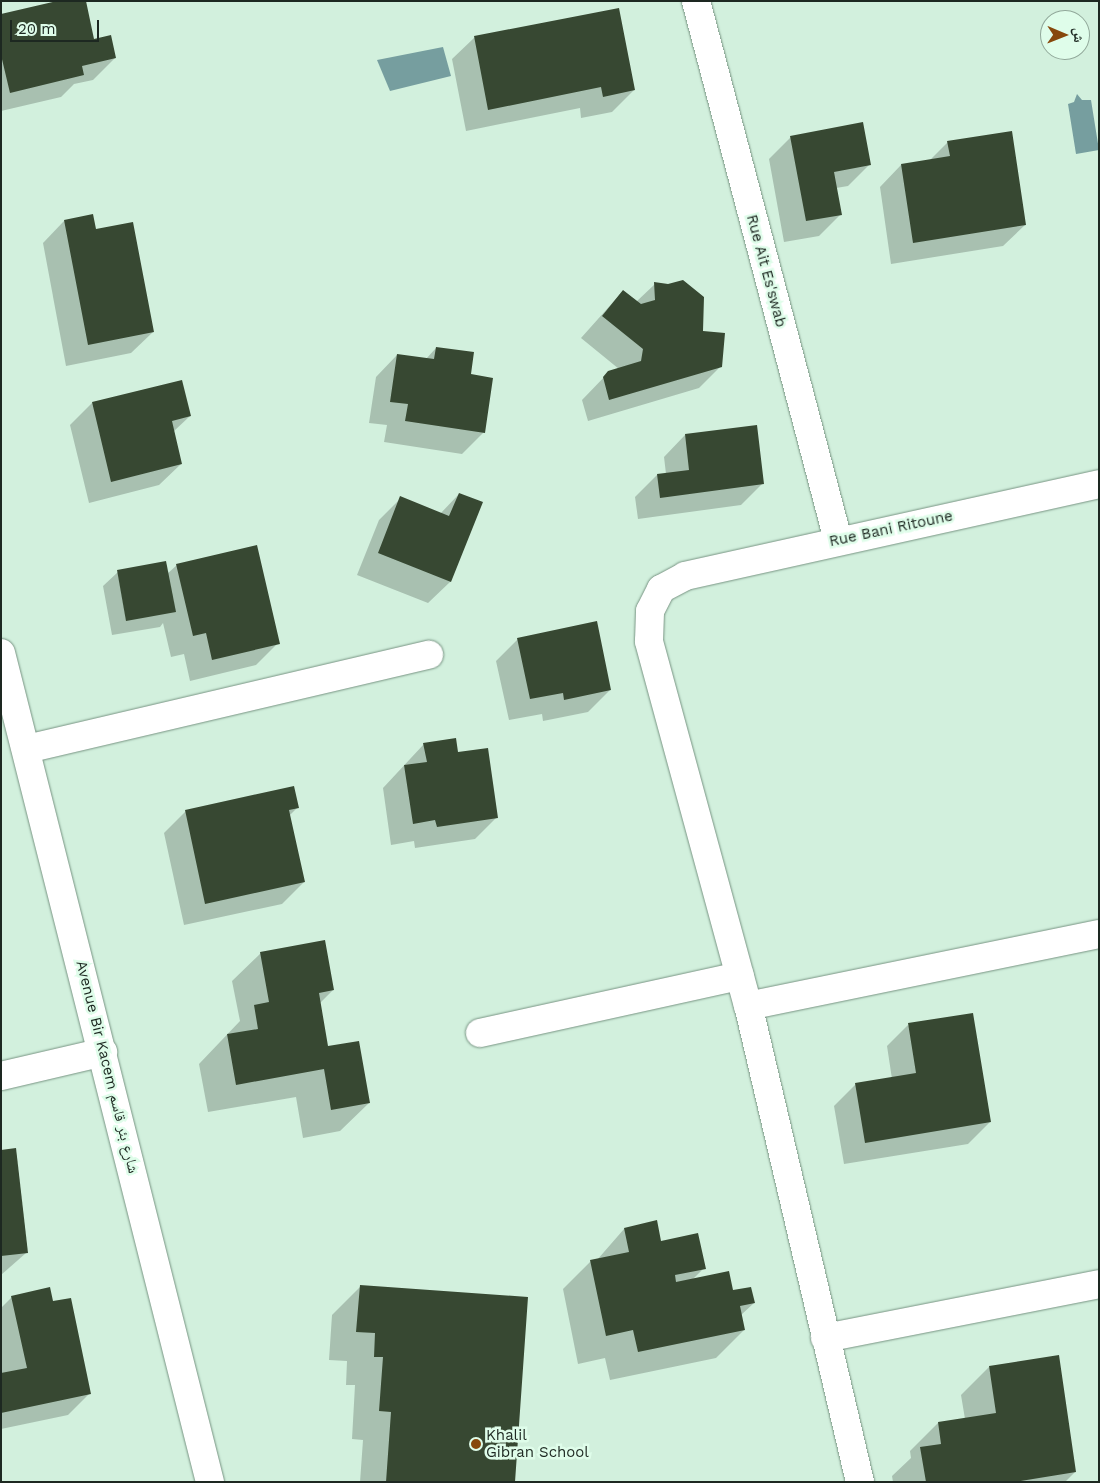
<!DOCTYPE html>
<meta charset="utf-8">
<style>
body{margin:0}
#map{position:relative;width:1100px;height:1483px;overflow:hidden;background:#d2f0dd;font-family:"Work Sans","Noto Naskh Arabic",sans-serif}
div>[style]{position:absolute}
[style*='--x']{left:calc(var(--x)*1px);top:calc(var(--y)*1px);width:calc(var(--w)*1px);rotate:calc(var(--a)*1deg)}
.water>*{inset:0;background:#769e9f}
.shadow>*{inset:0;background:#0003}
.building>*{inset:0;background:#374832}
.roads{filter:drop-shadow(0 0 1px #789483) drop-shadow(0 0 1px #789483)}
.street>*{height:28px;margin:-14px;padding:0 14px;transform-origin:14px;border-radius:14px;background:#fff}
.secondary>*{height:28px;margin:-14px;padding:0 14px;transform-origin:14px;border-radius:14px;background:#fff}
.dots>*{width:14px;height:14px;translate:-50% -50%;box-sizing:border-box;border:2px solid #dffdea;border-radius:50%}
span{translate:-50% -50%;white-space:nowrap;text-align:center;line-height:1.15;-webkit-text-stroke:5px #dffdea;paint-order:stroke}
.street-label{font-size:15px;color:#1d2821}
.poi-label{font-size:15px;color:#1d2821}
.left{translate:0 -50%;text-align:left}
.frame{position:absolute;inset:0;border:2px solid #1d2821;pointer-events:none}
.north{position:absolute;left:1040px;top:10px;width:50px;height:50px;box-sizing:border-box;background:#dffdea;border:1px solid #91a89a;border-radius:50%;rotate:91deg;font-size:14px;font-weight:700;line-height:20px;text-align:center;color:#1d2821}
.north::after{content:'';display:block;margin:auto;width:18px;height:22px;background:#87480c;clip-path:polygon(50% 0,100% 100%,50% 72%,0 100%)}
.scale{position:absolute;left:10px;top:20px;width:89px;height:22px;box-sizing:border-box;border:2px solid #1d2821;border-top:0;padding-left:6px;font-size:15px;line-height:18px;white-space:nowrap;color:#1d2821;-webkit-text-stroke:4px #dffdea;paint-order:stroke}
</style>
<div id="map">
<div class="water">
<i style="clip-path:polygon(443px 47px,451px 76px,390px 91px,377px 60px)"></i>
<i style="clip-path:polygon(1077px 94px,1082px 100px,1091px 100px,1099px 150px,1076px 154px,1068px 104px,1074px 102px)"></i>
</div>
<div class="shadow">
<i style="clip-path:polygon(618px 9px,634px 90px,612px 112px,581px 118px,580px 108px,466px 131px,452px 59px,474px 38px)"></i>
<i style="clip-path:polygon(1px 15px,94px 41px,115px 58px,93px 80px,74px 84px,61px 97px,1px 111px)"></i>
<i style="clip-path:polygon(791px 137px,870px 164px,848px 186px,836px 188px,841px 214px,819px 236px,784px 242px,769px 159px)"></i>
<i style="clip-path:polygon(948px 142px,1025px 225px,1003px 246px,891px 264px,880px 187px,901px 165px,930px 160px)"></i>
<i style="clip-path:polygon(64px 221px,95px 230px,153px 332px,131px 353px,66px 366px,43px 243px)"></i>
<i style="clip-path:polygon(655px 284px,668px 285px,721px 366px,699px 388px,588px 421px,582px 400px,609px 372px,619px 369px,581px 338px,623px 291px,636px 302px)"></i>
<i style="clip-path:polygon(436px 348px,469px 375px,484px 432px,462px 454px,384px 442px,387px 425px,369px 423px,376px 377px,397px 355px,426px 359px)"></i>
<i style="clip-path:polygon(181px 381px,190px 416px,173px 432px,181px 464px,159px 485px,89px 503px,70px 425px,92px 403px)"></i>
<i style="clip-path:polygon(685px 435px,763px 483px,741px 505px,638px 519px,635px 497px,657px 475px,666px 474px,664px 457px)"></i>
<i style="clip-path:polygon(459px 494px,450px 582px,428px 603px,357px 575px,379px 520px,401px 498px,440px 514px)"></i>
<i style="clip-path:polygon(177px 565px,278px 643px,256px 665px,190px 681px,184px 654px,171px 657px,163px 623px,160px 627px,112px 635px,103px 586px,118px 572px,167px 574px)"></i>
<i style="clip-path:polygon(518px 639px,610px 690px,588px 712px,543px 721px,542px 714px,509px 720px,496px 661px)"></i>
<i style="clip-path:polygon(424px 744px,457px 753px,497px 817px,475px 839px,415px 848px,414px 841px,391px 845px,383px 788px)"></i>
<i style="clip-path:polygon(297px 808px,289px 816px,304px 882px,282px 904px,184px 925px,164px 833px,186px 811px)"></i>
<i style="clip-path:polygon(261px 953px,333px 990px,319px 1004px,327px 1048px,369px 1103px,340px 1131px,303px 1138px,296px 1097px,208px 1112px,199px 1064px,240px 1021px,232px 981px)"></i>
<i style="clip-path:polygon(908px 1025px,990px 1122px,968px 1144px,844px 1164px,834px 1106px,856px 1084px,892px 1079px,887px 1046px)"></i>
<i style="clip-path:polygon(1px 1151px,26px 1253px,1px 1275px)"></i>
<i style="clip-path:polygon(624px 1229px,660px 1242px,704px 1268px,692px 1280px,754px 1303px,741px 1315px,744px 1330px,716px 1358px,610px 1380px,605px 1358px,578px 1364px,563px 1289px,591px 1261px,597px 1260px)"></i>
<i style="clip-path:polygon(360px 1287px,514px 1482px,360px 1482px,363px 1440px,352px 1439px,355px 1385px,346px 1385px,347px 1361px,329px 1360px,332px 1315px)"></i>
<i style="clip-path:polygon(12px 1297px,52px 1303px,90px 1393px,68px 1415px,1px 1429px,1px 1308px)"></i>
<i style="clip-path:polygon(989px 1367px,1075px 1472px,1065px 1482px,893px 1482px,892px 1476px,911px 1458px,910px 1451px,938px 1423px,965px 1419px,961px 1395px)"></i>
</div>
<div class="building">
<i style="clip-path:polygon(57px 1px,86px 1px,94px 39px,111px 35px,116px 58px,82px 66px,84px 75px,10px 93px,1px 55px,1px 14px)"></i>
<i style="clip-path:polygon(619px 8px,635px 90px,603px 97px,601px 87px,488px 110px,474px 36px)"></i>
<i style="clip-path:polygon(863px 122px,871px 165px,834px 172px,842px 215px,806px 221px,790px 136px)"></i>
<i style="clip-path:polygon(1012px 131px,1026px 225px,913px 243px,901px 164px,950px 156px,947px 141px)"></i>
<i style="clip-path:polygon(93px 214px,96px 229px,133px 222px,154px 332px,88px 345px,64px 220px)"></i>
<i style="clip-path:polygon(683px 280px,704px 297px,703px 331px,725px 333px,722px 367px,609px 400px,603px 377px,608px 371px,641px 361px,643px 349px,602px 316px,623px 290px,641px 304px,655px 300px,654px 282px,668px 284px)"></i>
<i style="clip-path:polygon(436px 347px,474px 352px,471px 374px,493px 378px,485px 433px,405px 421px,408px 404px,390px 402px,397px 354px,434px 359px)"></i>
<i style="clip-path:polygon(182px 380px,191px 416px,172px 421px,182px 464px,111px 482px,92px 402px)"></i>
<i style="clip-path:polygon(757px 425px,764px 484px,660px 498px,657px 474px,689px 470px,685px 434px)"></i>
<i style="clip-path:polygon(459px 493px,483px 502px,451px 582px,378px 553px,400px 496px,449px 516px)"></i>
<i style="clip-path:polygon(257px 545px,280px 644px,212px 660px,206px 633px,193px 636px,176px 564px)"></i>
<i style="clip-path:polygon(166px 561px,176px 612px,126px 621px,117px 570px)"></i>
<i style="clip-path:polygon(597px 621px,611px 690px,564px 700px,563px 693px,530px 699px,517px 638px)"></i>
<i style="clip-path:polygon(456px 738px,458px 752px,488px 748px,498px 818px,437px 827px,435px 820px,413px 824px,404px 765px,427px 762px,423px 743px)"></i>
<i style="clip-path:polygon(294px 786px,299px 808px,289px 810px,305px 882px,205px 904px,185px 810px)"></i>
<i style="clip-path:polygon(325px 940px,334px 990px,319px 993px,328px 1046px,359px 1041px,370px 1103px,331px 1110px,324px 1069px,236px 1085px,227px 1034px,258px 1029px,254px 1005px,269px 1002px,260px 952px)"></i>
<i style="clip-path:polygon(973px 1013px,991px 1122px,865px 1143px,855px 1083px,916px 1073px,908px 1023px)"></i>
<i style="clip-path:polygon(16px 1148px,28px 1253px,1px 1256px,1px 1150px)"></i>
<i style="clip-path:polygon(657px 1220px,661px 1241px,698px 1233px,706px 1269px,675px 1275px,676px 1282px,729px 1271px,733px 1290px,751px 1287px,755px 1303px,740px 1306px,745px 1330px,638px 1352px,633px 1330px,606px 1336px,590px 1260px,629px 1252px,624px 1228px)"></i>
<i style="clip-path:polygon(360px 1285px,528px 1297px,515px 1482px,386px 1482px,391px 1412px,379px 1411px,383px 1357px,374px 1357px,375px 1333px,356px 1332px)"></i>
<i style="clip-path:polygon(50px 1287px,53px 1301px,71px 1298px,91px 1394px,1px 1413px,1px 1373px,27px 1368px,11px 1296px)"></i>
<i style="clip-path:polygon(1059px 1355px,1076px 1472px,1014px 1482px,926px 1482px,920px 1447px,941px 1444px,938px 1422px,996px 1413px,989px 1366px)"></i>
</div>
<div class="roads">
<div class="street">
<i style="--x:696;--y:1;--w:557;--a:75.24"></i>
<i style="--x:27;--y:749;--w:413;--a:-13.2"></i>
<i style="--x:748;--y:1006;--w:358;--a:-11.6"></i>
<i style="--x:480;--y:1033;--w:266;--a:-12.4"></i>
<i style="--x:1;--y:1076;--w:105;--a:-13.2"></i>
<i style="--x:825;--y:1338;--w:279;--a:-11.1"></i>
<i style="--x:860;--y:1482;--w:489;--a:-103.2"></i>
<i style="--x:748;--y:1006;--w:378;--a:-105.2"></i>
<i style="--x:649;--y:641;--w:30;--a:-88"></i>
<i style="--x:650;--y:611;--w:25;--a:-63"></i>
<i style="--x:661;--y:589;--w:27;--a:-28"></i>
<i style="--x:685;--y:576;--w:424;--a:-12.5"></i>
</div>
<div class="secondary">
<i style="--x:1;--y:653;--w:855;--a:75.85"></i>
</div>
</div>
<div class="dots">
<i style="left:476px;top:1444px;background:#87480c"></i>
</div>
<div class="street-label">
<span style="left:766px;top:271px;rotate:75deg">Rue Ait Es'swab</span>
<span style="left:891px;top:529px;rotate:-12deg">Rue Bani Ritoune</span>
<span style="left:107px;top:1067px;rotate:76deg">Avenue Bir Kacem شارع بئر قاسم</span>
</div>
<div class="poi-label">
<span class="left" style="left:486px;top:1444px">Khalil<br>Gibran School</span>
</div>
<div class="frame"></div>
<div class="north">ش</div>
<div class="scale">20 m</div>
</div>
